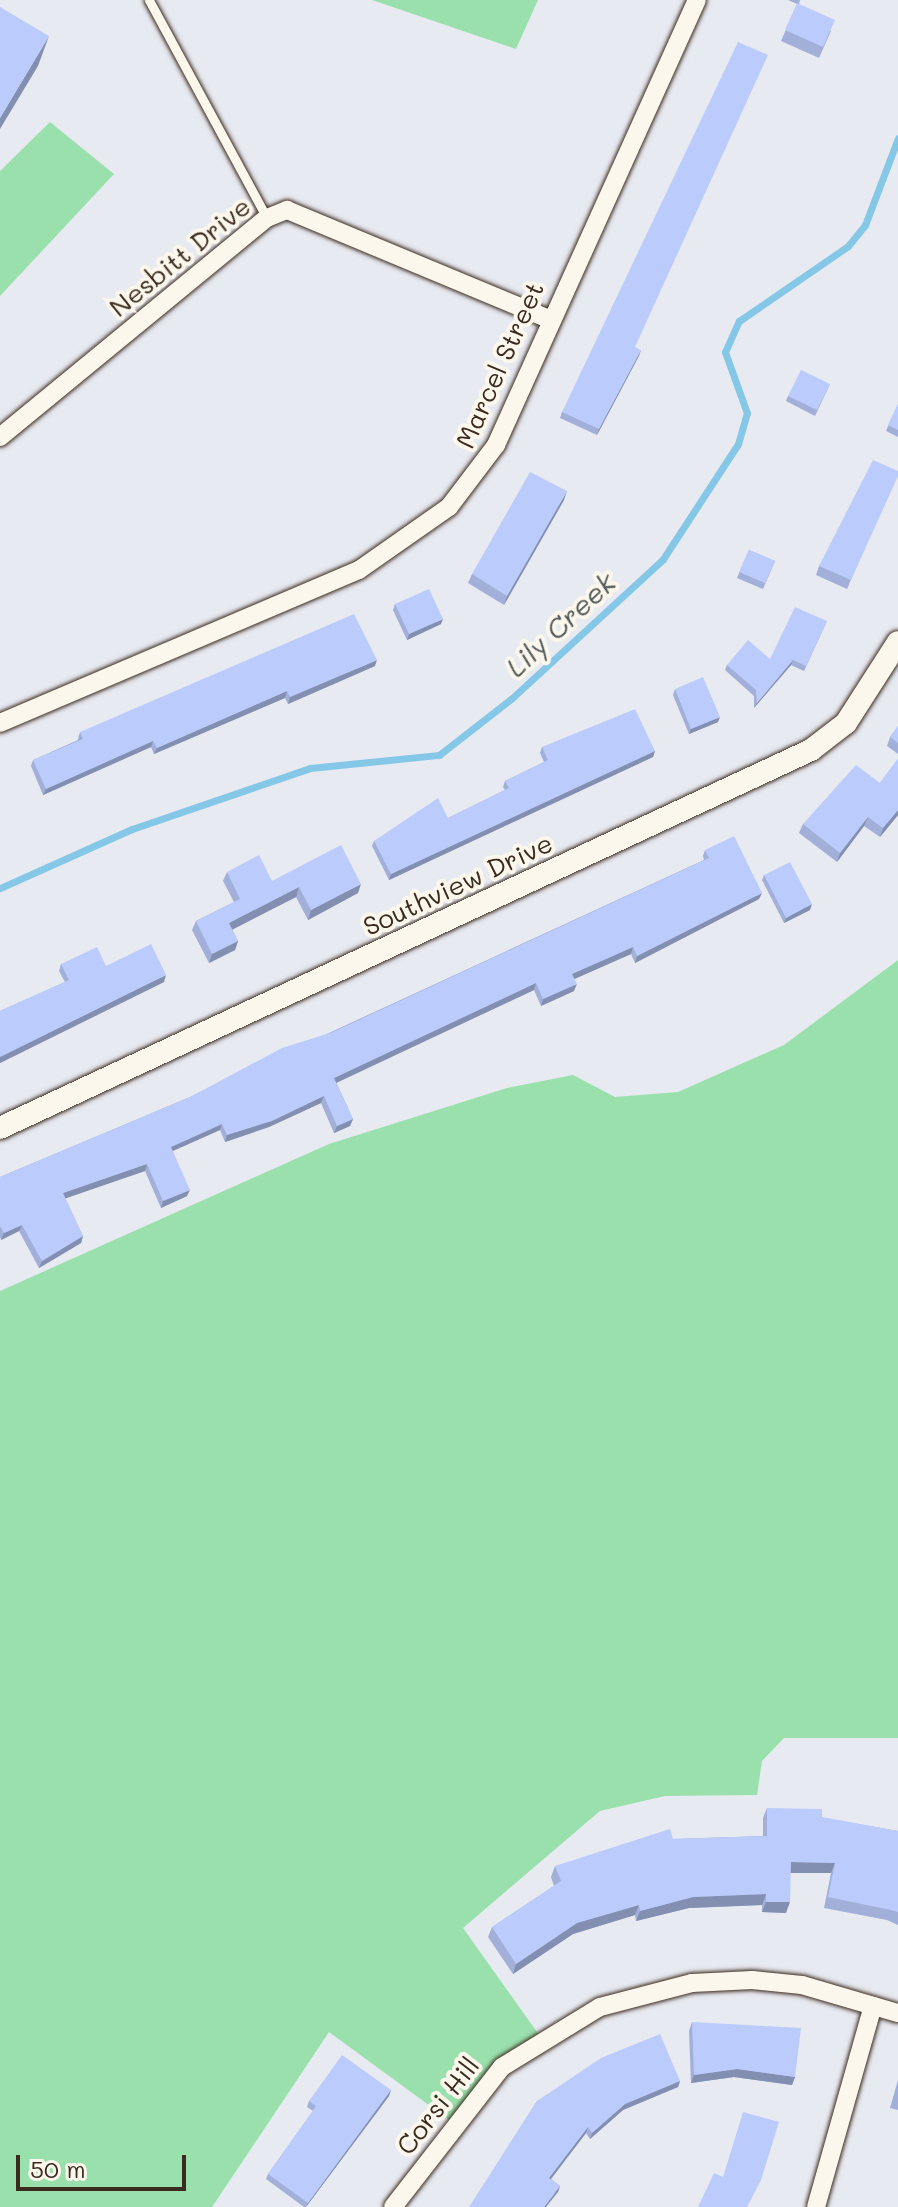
<!DOCTYPE html>
<style>
body{margin:0}
#map{position:relative;width:898px;height:2207px;overflow:hidden;background:#e8eaf1;font-family:Mali,sans-serif}
div>[style]{position:absolute}
[style*='--x']{left:calc(var(--x)*1px);top:calc(var(--y)*1px);width:calc(var(--w)*1px);rotate:calc(var(--a)*1deg)}
.green>*{inset:0;background:#9ae0ad}
.stream>*{height:7px;margin:-3.5px;padding:0 3.5px;transform-origin:3.5px;border-radius:3.5px;background:#85c7e6}
.roads{filter:drop-shadow(0 0 2px #3b2a1e) drop-shadow(0 0 2px #3b2a1e)}
.service>*{height:9px;margin:-4.5px;padding:0 4.5px;transform-origin:4.5px;border-radius:4.5px;background:#fbf7ec}
.minor>*{height:18px;margin:-9px;padding:0 9px;transform-origin:9px;border-radius:9px;background:#fbf7ec}
.tertiary>*{height:22px;margin:-11px;padding:0 11px;transform-origin:11px;border-radius:11px;background:#fbf7ec}
.wall>*{inset:0;background:#a1afd9}
.shaded-wall>*{inset:0;background:#838fb0}
.building>*{inset:0;background:#bbccfc}
span{translate:-50% -50%;white-space:nowrap;text-align:center;line-height:1.15;-webkit-text-stroke:8px #fbf7ec;paint-order:stroke}
.street-label{font-size:26px;color:#3b2a1e}
.water-label{font-size:28px;color:#51595a;font-style:italic}
.scale{position:absolute;left:16px;top:2155px;width:170px;height:36px;box-sizing:border-box;border:4px solid #3b2a1e;border-top:0;padding-left:10px;font-size:24px;line-height:28px;white-space:nowrap;color:#3b2a1e;-webkit-text-stroke:6px #fbf7ec;paint-order:stroke}
</style>
<div id="map">
<div class="green">
<i style="clip-path:polygon(372px 0,538px 0,516px 49px)"></i>
<i style="clip-path:polygon(50px 122px,114px 174px,0 296px,0 171px)"></i>
<i style="clip-path:polygon(898px 960px,898px 1738px,784px 1738px,762px 1761px,757px 1795px,665px 1796px,600px 1811px,463px 1928px,542px 2039px,456px 2125px,329px 2032px,212px 2207px,0 2207px,0 1291px,329px 1144px,507px 1088px,573px 1075px,615px 1097px,678px 1092px,784px 1045px)"></i>
</div>
<div class="stream">
<i style="--x:0;--y:888;--w:145;--a:-24.1"></i>
<i style="--x:132;--y:829;--w:188;--a:-18.9"></i>
<i style="--x:310;--y:768;--w:130;--a:-5.8"></i>
<i style="--x:439;--y:755;--w:91;--a:-37.9"></i>
<i style="--x:511;--y:699;--w:207;--a:-42.6"></i>
<i style="--x:663;--y:559;--w:137;--a:-56.9"></i>
<i style="--x:738;--y:444;--w:32;--a:-74"></i>
<i style="--x:747;--y:413;--w:65;--a:-109.8"></i>
<i style="--x:725;--y:352;--w:34;--a:-66"></i>
<i style="--x:739;--y:321;--w:132;--a:-34.5"></i>
<i style="--x:848;--y:246;--w:27;--a:-51"></i>
<i style="--x:865;--y:225;--w:93;--a:-69.2"></i>
</div>
<div class="roads">
<div class="service">
<i style="--x:149;--y:0;--w:248;--a:61.6"></i>
</div>
<div class="minor">
<i style="--x:0;--y:437;--w:345;--a:-39.4"></i>
<i style="--x:267;--y:218;--w:22;--a:-22"></i>
<i style="--x:287;--y:210;--w:284;--a:22.6"></i>
<i style="--x:0;--y:723;--w:390;--a:-23.1"></i>
<i style="--x:359;--y:570;--w:110;--a:-35"></i>
<i style="--x:449;--y:507;--w:78;--a:-52.8"></i>
<i style="--x:496;--y:445;--w:488;--a:-65.7"></i>
<i style="--x:393;--y:2207;--w:177;--a:-52.1"></i>
<i style="--x:502;--y:2067;--w:115;--a:-31.5"></i>
<i style="--x:600;--y:2007;--w:95;--a:-14.6"></i>
<i style="--x:692;--y:1983;--w:60;--a:-2.9"></i>
<i style="--x:752;--y:1980;--w:50;--a:5.7"></i>
<i style="--x:802;--y:1985;--w:100;--a:16.3"></i>
<i style="--x:816;--y:2207;--w:209;--a:-74.2"></i>
</div>
<div class="tertiary">
<i style="--x:0;--y:1128;--w:895;--a:-24.99"></i>
<i style="--x:811;--y:750;--w:44;--a:-37.6"></i>
<i style="--x:846;--y:723;--w:96;--a:-57.3"></i>
</div>
</div>
<div class="wall">
<i style="clip-path:polygon(788px 0,800px 0,799px 4px,831px 31px,819px 58px,781px 41px,797px 4px)"></i>
<i style="clip-path:polygon(641px 350px,597px 435px,560px 418px,562px 412px)"></i>
<i style="clip-path:polygon(830px 384px,815px 416px,786px 401px,788px 396px)"></i>
<i style="clip-path:polygon(898px 404px,898px 437px,886px 431px)"></i>
<i style="clip-path:polygon(898px 471px,847px 589px,816px 575px,819px 566px)"></i>
<i style="clip-path:polygon(564px 500px,504px 605px,468px 583px,472px 574px)"></i>
<i style="clip-path:polygon(749px 550px,775px 561px,763px 589px,737px 578px)"></i>
<i style="clip-path:polygon(395px 604px,441px 624px,407px 640px,393px 610px)"></i>
<i style="clip-path:polygon(827px 621px,804px 671px,791px 665px,754px 708px,754px 696px,725px 670px,727px 665px,770px 659px)"></i>
<i style="clip-path:polygon(375px 666px,288px 704px,285px 698px,154px 754px,151px 747px,43px 795px,31px 766px,33px 760px,78px 740px,78px 739px,80px 732px)"></i>
<i style="clip-path:polygon(675px 689px,718px 722px,689px 734px,673px 695px)"></i>
<i style="clip-path:polygon(898px 726px,898px 754px,887px 746px,890px 737px)"></i>
<i style="clip-path:polygon(542px 747px,655px 751px,653px 757px,389px 880px,372px 846px,374px 841px,448px 818px,505px 790px,503px 787px,505px 781px,544px 762px,540px 753px)"></i>
<i style="clip-path:polygon(898px 759px,898px 815px,880px 837px,864px 826px,837px 862px,799px 833px,803px 824px,880px 783px)"></i>
<i style="clip-path:polygon(705px 850px,759px 899px,635px 963px,631px 954px,574px 979px,574px 991px,541px 1006px,534px 990px,336px 1082px,353px 1119px,350px 1126px,334px 1133px,321px 1103px,269px 1127px,225px 1142px,220px 1130px,173px 1151px,187px 1196px,161px 1208px,145px 1171px,65px 1198px,83px 1236px,81px 1243px,39px 1268px,19px 1231px,1px 1240px,0 1237px,0 1177px,190px 1097px,704px 860px,703px 856px)"></i>
<i style="clip-path:polygon(227px 872px,272px 881px,358px 893px,308px 920px,296px 897px,232px 929px,238px 941px,235px 950px,209px 963px,192px 930px,196px 921px,234px 902px,223px 881px)"></i>
<i style="clip-path:polygon(764px 875px,810px 910px,784px 923px,762px 880px)"></i>
<i style="clip-path:polygon(61px 964px,106px 966px,164px 982px,0 1063px,0 1011px,65px 982px,59px 971px)"></i>
<i style="clip-path:polygon(767px 1808px,898px 1831px,898px 1925px,887px 1920px,824px 1908px,831px 1873px,790px 1873px,786px 1913px,762px 1912px,762px 1905px,689px 1908px,636px 1921px,635px 1915px,573px 1934px,513px 1974px,488px 1937px,492px 1927px,554px 1886px,551px 1877px,555px 1866px,673px 1839px,763px 1836px,763px 1818px)"></i>
<i style="clip-path:polygon(692px 2022px,795px 2077px,792px 2085px,734px 2077px,691px 2083px,689px 2031px)"></i>
<i style="clip-path:polygon(898px 2080px,898px 2110px,890px 2108px)"></i>
<i style="clip-path:polygon(680px 2081px,678px 2087px,623px 2110px,590px 2139px,586px 2133px,551px 2179px,560px 2186px,558px 2192px,471px 2205px,537px 2101px)"></i>
<i style="clip-path:polygon(391px 2090px,389px 2096px,306px 2207px,304px 2207px,266px 2179px,268px 2174px,313px 2111px,307px 2107px,309px 2101px)"></i>
</div>
<div class="shaded-wall">
<i style="clip-path:polygon(49px 36px,38px 66px,0 129px,0 118px)"></i>
<i style="clip-path:polygon(641px 350px,639px 356px,597px 435px,599px 429px)"></i>
<i style="clip-path:polygon(567px 491px,564px 500px,504px 605px,507px 596px)"></i>
<i style="clip-path:polygon(443px 619px,441px 624px,407px 640px,409px 634px)"></i>
<i style="clip-path:polygon(377px 660px,375px 666px,288px 704px,290px 697px)"></i>
<i style="clip-path:polygon(793px 660px,791px 665px,754px 708px,757px 703px)"></i>
<i style="clip-path:polygon(287px 691px,285px 698px,154px 754px,157px 748px)"></i>
<i style="clip-path:polygon(720px 717px,718px 722px,689px 734px,691px 729px)"></i>
<i style="clip-path:polygon(153px 741px,151px 747px,43px 795px,46px 789px)"></i>
<i style="clip-path:polygon(655px 751px,653px 757px,389px 880px,391px 874px)"></i>
<i style="clip-path:polygon(898px 810px,898px 815px,880px 837px,883px 828px)"></i>
<i style="clip-path:polygon(868px 817px,864px 826px,837px 862px,840px 853px)"></i>
<i style="clip-path:polygon(361px 884px,358px 893px,308px 920px,311px 910px)"></i>
<i style="clip-path:polygon(299px 887px,296px 897px,226px 933px,229px 923px)"></i>
<i style="clip-path:polygon(762px 893px,759px 899px,635px 963px,637px 956px)"></i>
<i style="clip-path:polygon(812px 904px,810px 910px,784px 923px,786px 918px)"></i>
<i style="clip-path:polygon(238px 941px,235px 950px,209px 963px,212px 954px)"></i>
<i style="clip-path:polygon(633px 947px,631px 954px,570px 981px,572px 974px)"></i>
<i style="clip-path:polygon(166px 975px,164px 982px,0 1063px,0 1057px)"></i>
<i style="clip-path:polygon(536px 983px,534px 990px,332px 1085px,334px 1078px)"></i>
<i style="clip-path:polygon(577px 984px,574px 991px,541px 1006px,543px 999px)"></i>
<i style="clip-path:polygon(324px 1096px,321px 1103px,269px 1127px,225px 1142px,227px 1135px)"></i>
<i style="clip-path:polygon(353px 1119px,350px 1126px,334px 1133px,337px 1126px)"></i>
<i style="clip-path:polygon(222px 1124px,220px 1130px,168px 1153px,171px 1147px)"></i>
<i style="clip-path:polygon(147px 1164px,145px 1171px,61px 1200px,63px 1193px)"></i>
<i style="clip-path:polygon(190px 1190px,187px 1196px,161px 1208px,163px 1201px)"></i>
<i style="clip-path:polygon(22px 1225px,19px 1231px,1px 1240px,4px 1233px)"></i>
<i style="clip-path:polygon(83px 1236px,81px 1243px,39px 1268px,42px 1261px)"></i>
<i style="clip-path:polygon(791px 1862px,835px 1863px,831px 1873px,787px 1873px)"></i>
<i style="clip-path:polygon(766px 1894px,762px 1905px,689px 1908px,636px 1921px,640px 1911px,693px 1897px)"></i>
<i style="clip-path:polygon(766px 1902px,790px 1902px,786px 1913px,762px 1912px)"></i>
<i style="clip-path:polygon(639px 1905px,635px 1915px,573px 1934px,513px 1974px,516px 1964px,577px 1923px)"></i>
<i style="clip-path:polygon(737px 2069px,795px 2077px,792px 2085px,734px 2077px,691px 2083px,694px 2075px)"></i>
<i style="clip-path:polygon(680px 2081px,678px 2087px,623px 2110px,590px 2139px,592px 2133px,625px 2104px)"></i>
<i style="clip-path:polygon(391px 2090px,389px 2096px,306px 2207px,308px 2203px)"></i>
<i style="clip-path:polygon(588px 2127px,586px 2133px,547px 2184px,549px 2178px)"></i>
<i style="clip-path:polygon(560px 2186px,558px 2192px,546px 2207px,544px 2207px)"></i>
</div>
<div class="building">
<i style="clip-path:polygon(797px 3px,835px 20px,823px 47px,785px 30px)"></i>
<i style="clip-path:polygon(0 7px,49px 36px,0 118px)"></i>
<i style="clip-path:polygon(738px 42px,768px 55px,635px 347px,641px 350px,599px 429px,562px 412px)"></i>
<i style="clip-path:polygon(801px 370px,830px 384px,817px 410px,788px 396px)"></i>
<i style="clip-path:polygon(898px 404px,898px 430px,888px 425px)"></i>
<i style="clip-path:polygon(873px 460px,898px 471px,898px 476px,851px 580px,819px 566px)"></i>
<i style="clip-path:polygon(530px 472px,567px 491px,507px 596px,472px 574px)"></i>
<i style="clip-path:polygon(749px 550px,775px 561px,765px 583px,739px 572px)"></i>
<i style="clip-path:polygon(429px 589px,443px 619px,409px 634px,395px 604px)"></i>
<i style="clip-path:polygon(795px 607px,827px 621px,806px 666px,793px 660px,757px 703px,756px 690px,727px 665px,748px 640px,770px 659px)"></i>
<i style="clip-path:polygon(354px 614px,377px 660px,290px 697px,287px 691px,157px 748px,153px 741px,46px 789px,33px 760px,83px 739px,80px 732px)"></i>
<i style="clip-path:polygon(703px 677px,720px 717px,691px 729px,675px 689px)"></i>
<i style="clip-path:polygon(635px 709px,655px 751px,391px 874px,374px 841px,438px 798px,448px 818px,509px 788px,505px 781px,548px 760px,542px 747px)"></i>
<i style="clip-path:polygon(898px 726px,898px 743px,890px 737px)"></i>
<i style="clip-path:polygon(898px 759px,898px 810px,883px 828px,868px 817px,840px 853px,803px 824px,856px 765px,880px 783px)"></i>
<i style="clip-path:polygon(734px 836px,762px 893px,637px 956px,633px 947px,572px 974px,577px 984px,543px 999px,536px 983px,334px 1078px,353px 1119px,337px 1126px,324px 1096px,272px 1121px,227px 1135px,222px 1124px,171px 1147px,190px 1190px,163px 1201px,147px 1164px,63px 1193px,83px 1236px,42px 1261px,22px 1225px,4px 1233px,0 1226px,0 1177px,190px 1097px,282px 1048px,333px 1032px,709px 858px,705px 850px)"></i>
<i style="clip-path:polygon(341px 845px,361px 884px,311px 910px,299px 887px,229px 923px,238px 941px,212px 954px,196px 921px,240px 899px,227px 872px,259px 855px,272px 881px)"></i>
<i style="clip-path:polygon(790px 862px,812px 904px,786px 918px,764px 875px)"></i>
<i style="clip-path:polygon(151px 944px,166px 975px,0 1057px,0 1011px,69px 980px,61px 964px,97px 947px,106px 966px)"></i>
<i style="clip-path:polygon(767px 1808px,822px 1809px,822px 1817px,898px 1831px,898px 1912px,891px 1910px,828px 1897px,835px 1863px,791px 1862px,790px 1902px,766px 1902px,766px 1894px,693px 1897px,640px 1911px,639px 1905px,577px 1923px,516px 1964px,492px 1927px,561px 1881px,555px 1866px,670px 1829px,673px 1839px,767px 1836px)"></i>
<i style="clip-path:polygon(692px 2022px,801px 2028px,795px 2077px,737px 2069px,694px 2075px)"></i>
<i style="clip-path:polygon(660px 2034px,680px 2081px,625px 2104px,592px 2133px,588px 2127px,549px 2178px,560px 2186px,544px 2207px,469px 2207px,537px 2101px,601px 2058px)"></i>
<i style="clip-path:polygon(342px 2055px,391px 2090px,308px 2203px,268px 2174px,316px 2106px,309px 2101px)"></i>
<i style="clip-path:polygon(743px 2112px,779px 2122px,761px 2180px,747px 2207px,698px 2207px,714px 2173px,723px 2177px)"></i>
</div>
<div class="street-label">
<span style="left:180px;top:257px;rotate:-39deg">Nesbitt Drive</span>
<span style="left:500px;top:365px;rotate:-66deg">Marcel Street</span>
<span style="left:458px;top:885px;rotate:-25deg">Southview Drive</span>
<span style="left:438px;top:2106px;rotate:-52deg">Corsi Hill</span>
</div>
<div class="water-label">
<span style="left:560px;top:624px;rotate:-43deg">Lily Creek</span>
</div>
<div class="scale">50 m</div>
</div>
